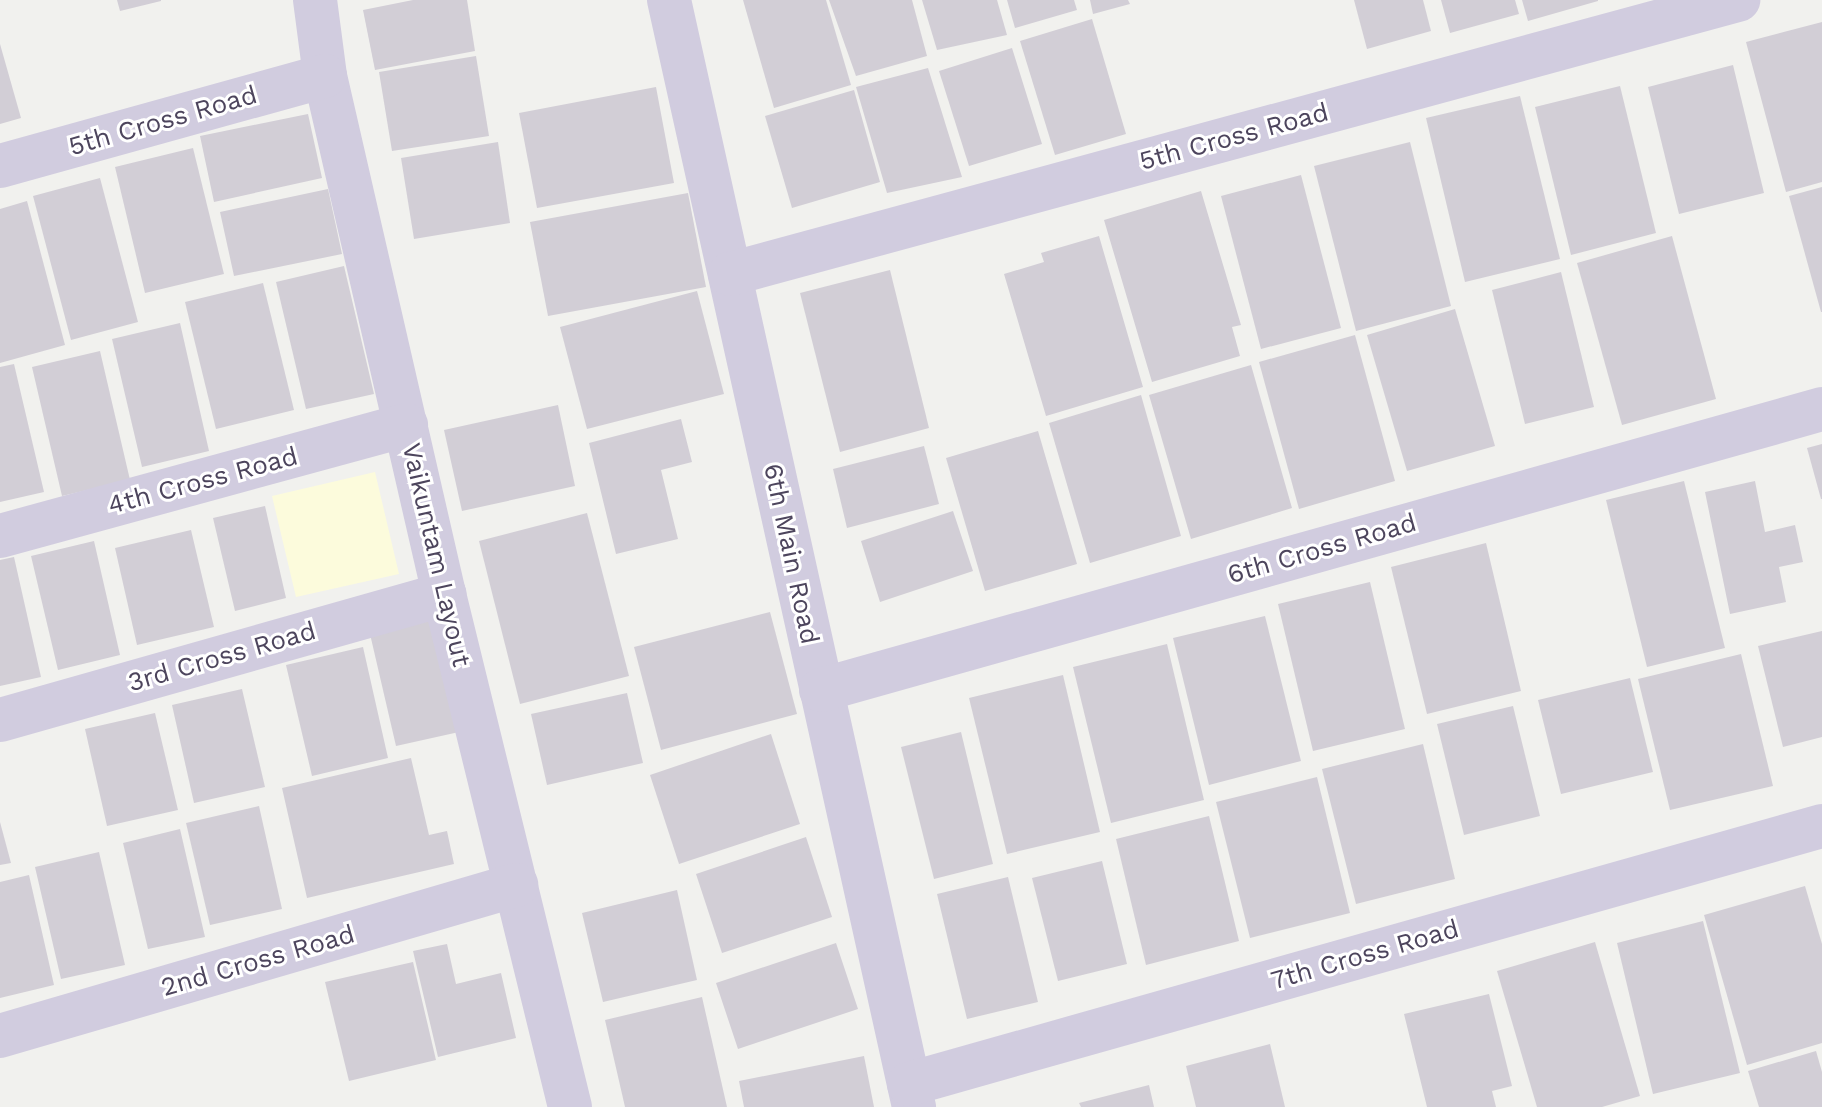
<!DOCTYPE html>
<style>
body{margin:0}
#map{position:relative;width:1822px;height:1107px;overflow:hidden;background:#f1f1ee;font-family:"Work Sans",sans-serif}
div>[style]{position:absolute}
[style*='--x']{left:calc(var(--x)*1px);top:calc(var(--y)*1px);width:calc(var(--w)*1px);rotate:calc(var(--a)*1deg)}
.medical>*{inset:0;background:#fcfbdc}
.building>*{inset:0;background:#d2ced6}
.street>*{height:44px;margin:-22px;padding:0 22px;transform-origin:22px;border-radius:22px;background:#d1ccdf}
span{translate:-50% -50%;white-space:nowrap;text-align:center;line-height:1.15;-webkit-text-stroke:6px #fff;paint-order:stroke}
.street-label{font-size:26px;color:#4d455d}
</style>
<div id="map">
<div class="medical">
<i style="clip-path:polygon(375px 472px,399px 574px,296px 597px,272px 496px)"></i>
</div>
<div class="building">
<i style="clip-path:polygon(117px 0,161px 0,161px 1px,120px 11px)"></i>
<i style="clip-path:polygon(413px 0,467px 0,475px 51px,375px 70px,363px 10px)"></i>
<i style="clip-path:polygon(743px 0,826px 0,851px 85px,774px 108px)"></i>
<i style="clip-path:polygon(829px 0,912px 0,927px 56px,856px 76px)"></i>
<i style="clip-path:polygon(922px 0,997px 0,1007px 35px,937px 50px)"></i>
<i style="clip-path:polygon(1007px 0,1074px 0,1077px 10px,1015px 28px)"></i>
<i style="clip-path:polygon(1090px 0,1128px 0,1130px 4px,1093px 14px)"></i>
<i style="clip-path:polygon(1354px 0,1423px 0,1431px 31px,1367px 49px)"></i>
<i style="clip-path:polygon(1441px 0,1515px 0,1519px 14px,1450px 33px)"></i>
<i style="clip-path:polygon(1522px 0,1598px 0,1598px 1px,1528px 21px)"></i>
<i style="clip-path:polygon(1092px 19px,1126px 134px,1055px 155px,1020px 41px)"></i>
<i style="clip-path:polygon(1822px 22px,1822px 182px,1786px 192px,1746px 42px)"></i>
<i style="clip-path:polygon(0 44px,21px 118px,0 124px)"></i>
<i style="clip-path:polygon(1012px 48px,1042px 144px,969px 166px,939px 71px)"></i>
<i style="clip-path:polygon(476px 56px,489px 136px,392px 151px,379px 72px)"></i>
<i style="clip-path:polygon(1733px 65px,1764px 193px,1679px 214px,1648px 87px)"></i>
<i style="clip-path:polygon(928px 68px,962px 177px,887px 193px,856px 87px)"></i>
<i style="clip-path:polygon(1620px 86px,1656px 233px,1571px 255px,1535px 107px)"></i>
<i style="clip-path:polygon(656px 87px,674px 183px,537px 208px,519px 113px)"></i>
<i style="clip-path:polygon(854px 90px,880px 182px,792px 208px,765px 116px)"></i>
<i style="clip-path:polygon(1520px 96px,1560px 259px,1465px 282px,1426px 118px)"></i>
<i style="clip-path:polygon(308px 114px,322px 178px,214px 202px,200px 136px)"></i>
<i style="clip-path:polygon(498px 142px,510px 223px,414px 239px,401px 158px)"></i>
<i style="clip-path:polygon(1410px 142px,1451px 306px,1356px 331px,1314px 166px)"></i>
<i style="clip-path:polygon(193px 148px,224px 274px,145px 293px,115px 167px)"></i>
<i style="clip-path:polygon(1301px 175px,1341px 328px,1261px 349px,1221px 196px)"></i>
<i style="clip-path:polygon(100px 178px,138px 322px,71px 340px,33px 196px)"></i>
<i style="clip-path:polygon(1822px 187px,1822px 312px,1821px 312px,1789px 196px)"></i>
<i style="clip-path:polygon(328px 189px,342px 254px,234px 276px,220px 212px)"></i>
<i style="clip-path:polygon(1201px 191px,1241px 325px,1232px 327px,1240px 356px,1152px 382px,1104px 220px)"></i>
<i style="clip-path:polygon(688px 193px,706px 287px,548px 316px,530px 222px)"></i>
<i style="clip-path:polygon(27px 201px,65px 345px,0 363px,0 209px)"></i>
<i style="clip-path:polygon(1099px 236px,1143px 387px,1046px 416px,1004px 274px,1044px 262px,1041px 253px)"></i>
<i style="clip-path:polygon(1672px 236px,1716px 399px,1622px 425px,1577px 263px)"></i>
<i style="clip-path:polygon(344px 266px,374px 394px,306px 409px,276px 282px)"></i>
<i style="clip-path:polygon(890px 270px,929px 428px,840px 452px,800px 293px)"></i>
<i style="clip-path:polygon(1561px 272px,1594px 407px,1525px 424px,1492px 290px)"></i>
<i style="clip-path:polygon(263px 283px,294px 410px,216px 429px,185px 302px)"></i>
<i style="clip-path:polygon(697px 291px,724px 394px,587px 429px,560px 327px)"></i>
<i style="clip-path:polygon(1455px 309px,1495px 446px,1407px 471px,1367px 335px)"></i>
<i style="clip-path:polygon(180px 323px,209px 451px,142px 467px,112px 339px)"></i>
<i style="clip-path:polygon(1355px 335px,1395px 481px,1299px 509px,1259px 362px)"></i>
<i style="clip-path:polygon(100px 351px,130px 480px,62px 496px,32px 367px)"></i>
<i style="clip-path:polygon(14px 364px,44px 492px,0 502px,0 367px)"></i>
<i style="clip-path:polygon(1251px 365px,1292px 508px,1191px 539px,1149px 395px)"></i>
<i style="clip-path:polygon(1141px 395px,1181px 536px,1090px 563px,1049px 423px)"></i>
<i style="clip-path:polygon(558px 405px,575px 486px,462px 511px,444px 430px)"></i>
<i style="clip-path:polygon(681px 419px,692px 462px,661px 470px,678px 539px,616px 554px,589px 443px)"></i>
<i style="clip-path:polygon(1038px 431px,1077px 564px,985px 591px,946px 458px)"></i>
<i style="clip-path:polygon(1822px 444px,1822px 499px,1821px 499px,1807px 448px)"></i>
<i style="clip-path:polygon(924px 446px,939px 504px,847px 528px,833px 469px)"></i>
<i style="clip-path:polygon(1684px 481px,1725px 648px,1647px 667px,1606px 500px)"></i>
<i style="clip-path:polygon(1755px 481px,1765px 532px,1795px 525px,1803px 562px,1779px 567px,1786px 602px,1730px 614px,1705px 492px)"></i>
<i style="clip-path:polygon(265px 506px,286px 598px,235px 611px,213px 518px)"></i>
<i style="clip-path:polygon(953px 511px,973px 571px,880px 602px,861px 541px)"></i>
<i style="clip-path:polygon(587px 513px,629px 676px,520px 704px,479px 541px)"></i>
<i style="clip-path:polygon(191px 530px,214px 627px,137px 645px,115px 548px)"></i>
<i style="clip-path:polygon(94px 541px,120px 655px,58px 670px,31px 556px)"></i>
<i style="clip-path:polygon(1486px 543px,1521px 691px,1427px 714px,1391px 567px)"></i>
<i style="clip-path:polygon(14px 557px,41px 677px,0 686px,0 560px)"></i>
<i style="clip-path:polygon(1370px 582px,1405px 729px,1313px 751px,1278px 604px)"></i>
<i style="clip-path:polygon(770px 612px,797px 714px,661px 750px,634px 647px)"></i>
<i style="clip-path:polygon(1265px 616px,1301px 761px,1209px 785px,1173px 638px)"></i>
<i style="clip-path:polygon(433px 619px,459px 732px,396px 746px,370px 634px)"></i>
<i style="clip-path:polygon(1822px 631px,1822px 737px,1783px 747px,1758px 646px)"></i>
<i style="clip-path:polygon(1167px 644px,1204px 800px,1111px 823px,1073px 667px)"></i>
<i style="clip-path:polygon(363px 647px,388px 758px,312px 776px,286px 665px)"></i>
<i style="clip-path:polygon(1741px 654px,1773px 786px,1670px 810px,1638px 679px)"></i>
<i style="clip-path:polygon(1063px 675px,1100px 832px,1007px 854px,969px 698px)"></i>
<i style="clip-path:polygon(1630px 678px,1653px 772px,1561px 794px,1538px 700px)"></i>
<i style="clip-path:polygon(242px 689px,265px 787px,194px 803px,172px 705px)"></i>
<i style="clip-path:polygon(627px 693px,643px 763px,547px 785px,531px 714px)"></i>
<i style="clip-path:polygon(1513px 706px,1540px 816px,1464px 835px,1437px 724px)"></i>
<i style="clip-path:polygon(155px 713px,178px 810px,107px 826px,85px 729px)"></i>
<i style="clip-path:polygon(961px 732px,993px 864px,934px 879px,901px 747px)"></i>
<i style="clip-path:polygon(771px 734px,800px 824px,679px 864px,650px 775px)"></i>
<i style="clip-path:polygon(1423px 744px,1455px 879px,1356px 904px,1322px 769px)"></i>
<i style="clip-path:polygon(411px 758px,429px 835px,447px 831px,454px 864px,307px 898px,282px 788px)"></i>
<i style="clip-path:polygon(1317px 777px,1350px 913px,1250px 938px,1216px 802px)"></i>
<i style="clip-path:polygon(259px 806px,282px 909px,210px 925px,186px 823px)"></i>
<i style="clip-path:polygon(1209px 816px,1239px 941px,1146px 965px,1116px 839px)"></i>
<i style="clip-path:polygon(0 822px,11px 863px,0 865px)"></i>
<i style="clip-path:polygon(180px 829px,205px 937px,148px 949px,123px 843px)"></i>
<i style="clip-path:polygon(806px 837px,832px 917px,722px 953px,696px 874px)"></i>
<i style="clip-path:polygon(99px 852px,125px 965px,61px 979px,35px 867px)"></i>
<i style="clip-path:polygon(1102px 861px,1127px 964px,1058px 981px,1032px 878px)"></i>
<i style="clip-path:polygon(29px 875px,54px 985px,0 998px,0 882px)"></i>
<i style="clip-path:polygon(1008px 877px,1038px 1002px,967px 1019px,937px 894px)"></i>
<i style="clip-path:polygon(1805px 886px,1822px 944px,1822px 1043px,1747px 1065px,1704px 915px)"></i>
<i style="clip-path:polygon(677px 890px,697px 980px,603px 1002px,582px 913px)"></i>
<i style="clip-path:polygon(1703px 921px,1740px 1073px,1653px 1094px,1617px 943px)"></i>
<i style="clip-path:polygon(1595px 942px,1640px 1096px,1602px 1107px,1537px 1107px,1497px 971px)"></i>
<i style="clip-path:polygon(836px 943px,858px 1009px,738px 1049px,716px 983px)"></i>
<i style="clip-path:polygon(447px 944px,456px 984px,501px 973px,516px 1038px,438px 1057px,413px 951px)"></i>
<i style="clip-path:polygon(413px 962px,436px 1060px,349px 1081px,325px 982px)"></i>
<i style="clip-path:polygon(1489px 994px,1512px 1086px,1492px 1091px,1496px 1107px,1427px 1107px,1404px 1014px)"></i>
<i style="clip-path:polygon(702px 997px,727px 1107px,625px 1107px,605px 1020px)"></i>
<i style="clip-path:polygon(1270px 1044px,1285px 1107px,1196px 1107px,1186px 1066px)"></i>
<i style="clip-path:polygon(1816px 1051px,1822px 1072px,1822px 1107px,1759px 1107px,1748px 1071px)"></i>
<i style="clip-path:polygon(864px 1056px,874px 1107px,744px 1107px,739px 1081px)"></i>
<i style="clip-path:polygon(1149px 1085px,1154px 1107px,1081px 1107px,1079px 1103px)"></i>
</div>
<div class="street">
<i style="--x:315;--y:0;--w:77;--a:82.5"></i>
<i style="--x:325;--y:76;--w:531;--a:77.06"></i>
<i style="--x:444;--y:594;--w:528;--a:76.2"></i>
<i style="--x:669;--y:0;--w:1134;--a:77.52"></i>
<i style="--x:0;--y:166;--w:337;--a:-15.5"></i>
<i style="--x:730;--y:274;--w:1045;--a:-15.21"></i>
<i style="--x:0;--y:536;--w:421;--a:-15.3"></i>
<i style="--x:821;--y:690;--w:1040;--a:-15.68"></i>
<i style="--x:0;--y:720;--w:462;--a:-15.8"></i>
<i style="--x:0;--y:1036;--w:538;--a:-16.31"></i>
<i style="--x:909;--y:1084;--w:949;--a:-15.78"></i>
</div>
<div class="street-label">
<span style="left:163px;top:121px;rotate:-16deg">5th Cross Road</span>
<span style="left:1234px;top:137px;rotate:-15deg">5th Cross Road</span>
<span style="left:203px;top:481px;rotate:-15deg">4th Cross Road</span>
<span style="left:1322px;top:549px;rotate:-16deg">6th Cross Road</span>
<span style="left:791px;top:554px;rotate:78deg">6th Main Road</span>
<span style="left:436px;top:555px;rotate:77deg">Vaikuntam Layout</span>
<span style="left:222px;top:657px;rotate:-16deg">3rd Cross Road</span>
<span style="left:1365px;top:955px;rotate:-16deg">7th Cross Road</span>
<span style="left:258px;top:961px;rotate:-16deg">2nd Cross Road</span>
</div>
</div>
